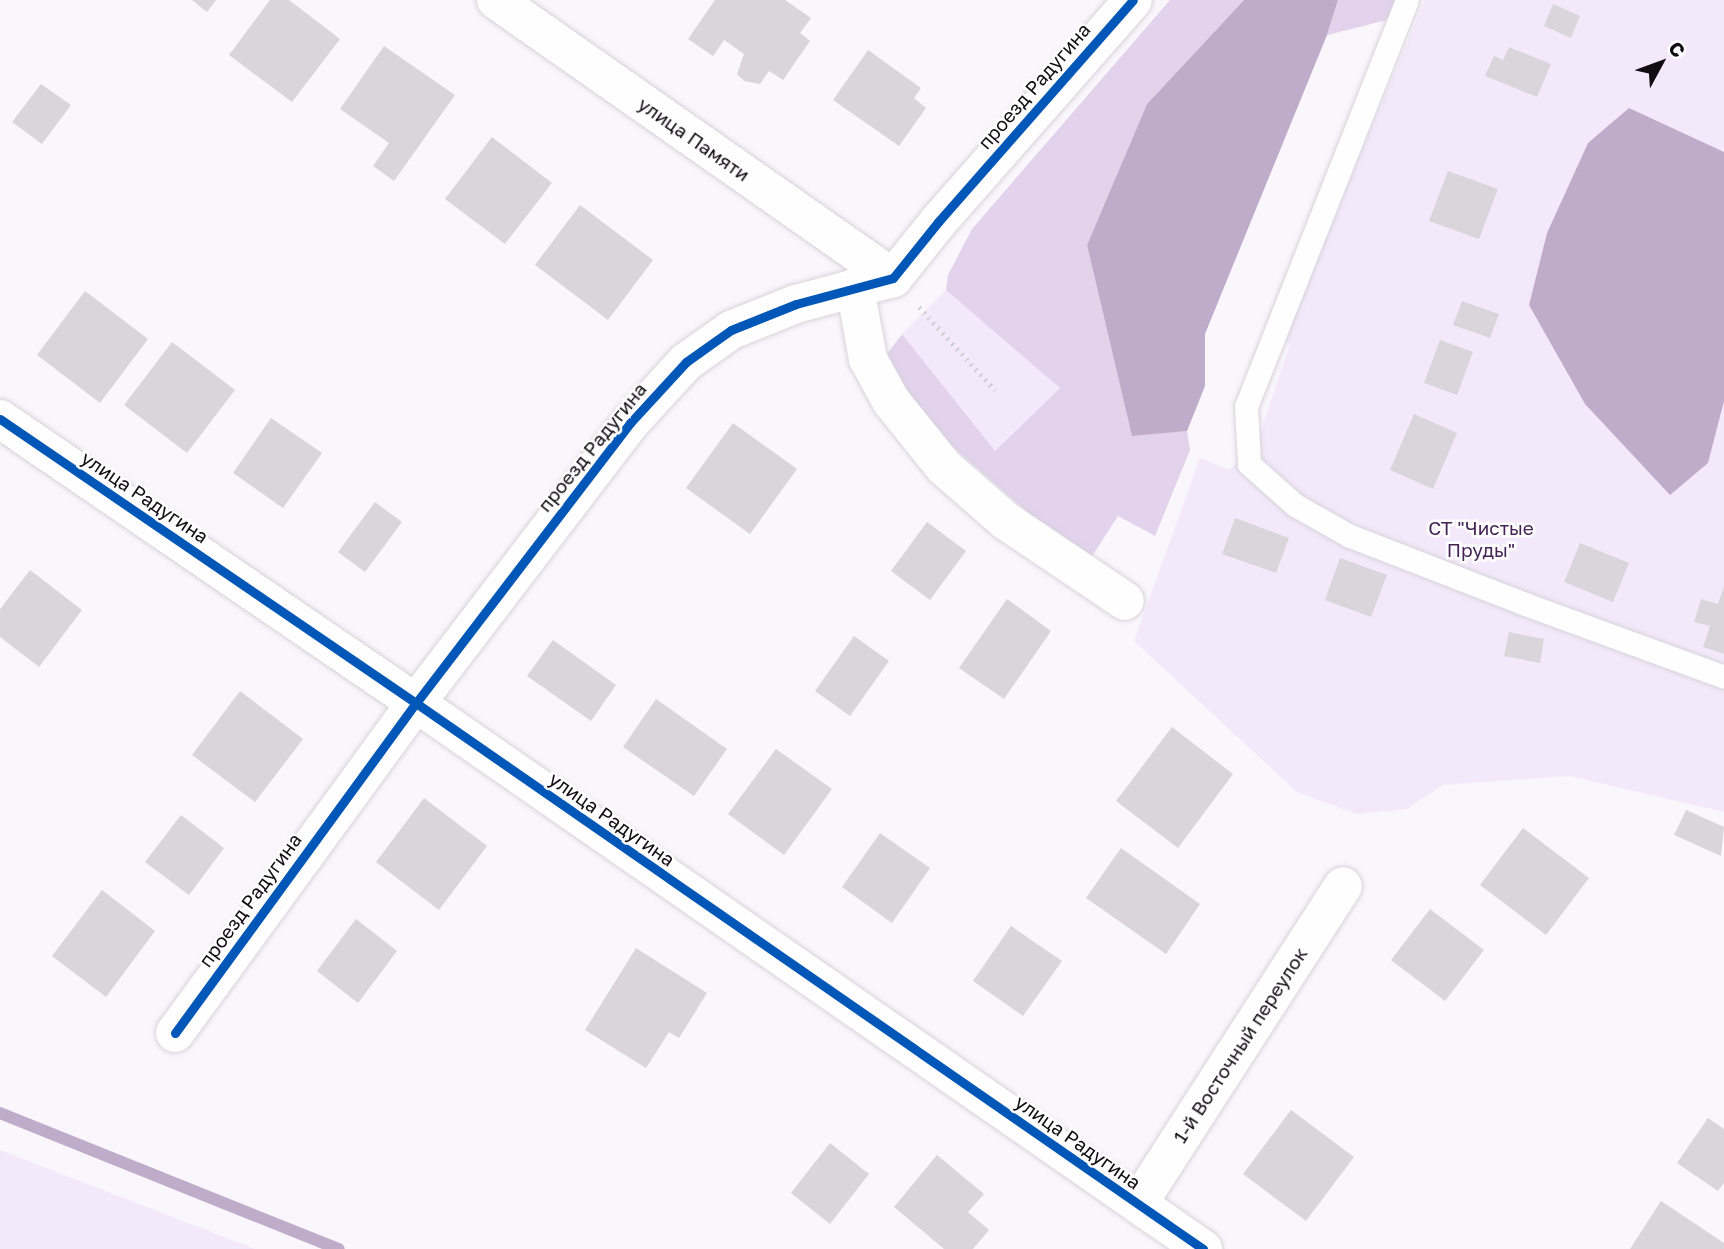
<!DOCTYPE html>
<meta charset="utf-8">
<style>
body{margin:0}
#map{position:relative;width:1724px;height:1249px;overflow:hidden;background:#f9f6fc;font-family:"Golos Text",sans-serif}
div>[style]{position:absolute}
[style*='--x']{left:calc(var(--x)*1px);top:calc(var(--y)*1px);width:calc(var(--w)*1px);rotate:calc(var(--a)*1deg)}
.green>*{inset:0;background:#f4e9fb}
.forest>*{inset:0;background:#e2d2ec}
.water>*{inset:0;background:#bfacca}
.stream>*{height:12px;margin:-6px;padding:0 6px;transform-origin:6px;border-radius:6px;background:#bfacca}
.building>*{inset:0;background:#d9d5db}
.path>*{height:4.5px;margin-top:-2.25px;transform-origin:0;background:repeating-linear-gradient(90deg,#d1d0d2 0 2px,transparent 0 7px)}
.roads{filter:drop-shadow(0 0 2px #d7d3da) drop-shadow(0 0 2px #d7d3da)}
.lane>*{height:23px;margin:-11.5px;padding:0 11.5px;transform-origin:11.5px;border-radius:11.5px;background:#fefeff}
.street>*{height:38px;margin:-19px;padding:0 19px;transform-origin:19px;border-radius:19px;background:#fefeff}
.cycleway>*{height:9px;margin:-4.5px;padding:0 4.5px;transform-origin:4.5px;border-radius:4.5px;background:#0057b8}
span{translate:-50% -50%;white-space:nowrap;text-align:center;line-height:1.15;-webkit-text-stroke:5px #fff;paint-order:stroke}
.street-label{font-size:19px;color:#110d13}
.park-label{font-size:19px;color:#442355}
.north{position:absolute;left:1626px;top:28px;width:70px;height:70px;-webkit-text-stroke:5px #fff;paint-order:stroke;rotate:49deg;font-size:19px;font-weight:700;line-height:28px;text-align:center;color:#110d13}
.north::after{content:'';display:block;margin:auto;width:24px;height:32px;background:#110d13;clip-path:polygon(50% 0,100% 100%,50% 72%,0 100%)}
</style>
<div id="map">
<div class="green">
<i style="clip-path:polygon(1425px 0,1724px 0,1724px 812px,1569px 776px,1443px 785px,1407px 809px,1357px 814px,1297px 792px,1134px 641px,1200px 458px,1229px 470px,1256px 445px,1290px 344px,1282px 341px)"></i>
<i style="clip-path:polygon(946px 290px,1061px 387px,995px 452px,902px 334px)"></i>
<i style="clip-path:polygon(0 1150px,255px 1249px,0 1249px)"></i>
</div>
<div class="forest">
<i style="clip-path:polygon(1170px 0,1244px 0,1147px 104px,1087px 245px,1132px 435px,1187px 431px,1190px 450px,1155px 536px,1118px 516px,1087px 564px,930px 427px,884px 358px,902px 334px,995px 451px,1060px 388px,946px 290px,948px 275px,972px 229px)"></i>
<i style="clip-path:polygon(1338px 0,1396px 0,1387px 20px,1327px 35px)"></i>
</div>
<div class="water">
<i style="clip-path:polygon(1244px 0,1338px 0,1327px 35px,1205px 334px,1205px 386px,1187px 431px,1132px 436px,1087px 245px,1147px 104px)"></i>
<i style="clip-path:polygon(1629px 108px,1724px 152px,1724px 401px,1708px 463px,1670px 495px,1585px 404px,1529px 305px,1547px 233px,1588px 143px)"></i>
</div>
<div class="stream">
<i style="--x:0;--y:1113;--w:365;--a:21.9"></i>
</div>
<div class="building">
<i style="clip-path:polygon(192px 0,216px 0,207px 12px)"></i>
<i style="clip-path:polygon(270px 0,289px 0,340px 39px,292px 102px,229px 55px)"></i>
<i style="clip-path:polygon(715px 0,785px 0,811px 18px,800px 33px,810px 41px,783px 80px,769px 71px,760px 84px,744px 81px,737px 74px,744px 54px,724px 40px,713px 56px,688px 39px)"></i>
<i style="clip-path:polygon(1553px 4px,1580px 16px,1571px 38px,1544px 26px)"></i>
<i style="clip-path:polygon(384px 46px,455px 95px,394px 181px,373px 166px,389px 143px,340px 109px)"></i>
<i style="clip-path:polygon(1509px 47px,1551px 64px,1537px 97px,1485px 76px,1494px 56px,1503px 60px)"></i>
<i style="clip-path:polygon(868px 50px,921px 88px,914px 98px,926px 108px,899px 146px,833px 100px)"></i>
<i style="clip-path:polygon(41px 84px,71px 105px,42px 144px,12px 122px)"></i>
<i style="clip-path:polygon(492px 137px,552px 183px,505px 244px,445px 199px)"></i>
<i style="clip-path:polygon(1448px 171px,1498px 189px,1479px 239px,1429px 221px)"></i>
<i style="clip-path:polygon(580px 205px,653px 260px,608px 320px,535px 265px)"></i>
<i style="clip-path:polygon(85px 291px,148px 339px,100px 403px,37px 355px)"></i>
<i style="clip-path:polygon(1462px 301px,1499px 314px,1490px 338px,1453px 325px)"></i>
<i style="clip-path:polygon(1440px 340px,1473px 352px,1457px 395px,1424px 383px)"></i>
<i style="clip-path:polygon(172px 342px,235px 390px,187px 453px,124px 405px)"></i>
<i style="clip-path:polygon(1414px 414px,1457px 433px,1433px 489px,1390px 470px)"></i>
<i style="clip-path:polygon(271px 418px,322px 453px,283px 508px,233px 473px)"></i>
<i style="clip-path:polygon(733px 423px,797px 469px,750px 534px,686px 488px)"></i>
<i style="clip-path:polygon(375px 502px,402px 522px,365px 572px,338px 552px)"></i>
<i style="clip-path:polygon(1235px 518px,1289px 538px,1276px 573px,1222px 554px)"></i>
<i style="clip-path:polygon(927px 522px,966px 551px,930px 600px,891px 571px)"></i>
<i style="clip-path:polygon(1580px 543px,1629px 563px,1613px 602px,1564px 582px)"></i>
<i style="clip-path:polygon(1340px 558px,1387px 575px,1371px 617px,1325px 600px)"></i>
<i style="clip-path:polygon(30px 570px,82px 610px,39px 667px,0 637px,0 609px)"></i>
<i style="clip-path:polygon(1724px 586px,1724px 654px,1703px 647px,1710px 626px,1694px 622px,1701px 599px,1718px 604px)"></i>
<i style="clip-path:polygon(1007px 599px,1051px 631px,1004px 699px,959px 668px)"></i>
<i style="clip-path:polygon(1509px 632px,1544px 639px,1540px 663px,1504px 656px)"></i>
<i style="clip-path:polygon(854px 636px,889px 661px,850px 716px,815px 691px)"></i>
<i style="clip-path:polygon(553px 640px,616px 685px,591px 721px,527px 676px)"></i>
<i style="clip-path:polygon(240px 691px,303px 739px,255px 802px,192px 755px)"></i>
<i style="clip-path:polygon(656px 699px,727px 749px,694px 796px,623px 747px)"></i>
<i style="clip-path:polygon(1172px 727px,1233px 774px,1178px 848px,1116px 801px)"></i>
<i style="clip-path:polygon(776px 749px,832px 789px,784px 855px,728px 814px)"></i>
<i style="clip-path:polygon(424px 798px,487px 846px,439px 910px,376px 862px)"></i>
<i style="clip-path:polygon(1686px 810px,1724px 827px,1721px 856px,1674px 835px)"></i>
<i style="clip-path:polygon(181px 815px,224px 848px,189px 895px,145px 862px)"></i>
<i style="clip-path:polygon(1523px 828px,1589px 878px,1546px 935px,1480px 885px)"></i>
<i style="clip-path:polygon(880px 833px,930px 868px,892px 923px,842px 887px)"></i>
<i style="clip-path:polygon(1121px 848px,1200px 904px,1166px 954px,1086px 898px)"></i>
<i style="clip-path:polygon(102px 890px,155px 931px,106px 997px,52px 956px)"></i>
<i style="clip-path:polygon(1430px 909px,1484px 950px,1445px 1001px,1391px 960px)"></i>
<i style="clip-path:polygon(356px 919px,397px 951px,358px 1003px,317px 971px)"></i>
<i style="clip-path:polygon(1011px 926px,1062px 961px,1023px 1016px,973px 981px)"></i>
<i style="clip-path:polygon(636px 948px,707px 993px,679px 1038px,669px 1032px,646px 1068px,585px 1030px)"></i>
<i style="clip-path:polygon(1291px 1110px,1354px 1157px,1306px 1221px,1243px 1174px)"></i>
<i style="clip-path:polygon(1708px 1118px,1724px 1129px,1724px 1183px,1718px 1191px,1677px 1163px)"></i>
<i style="clip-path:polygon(830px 1143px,869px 1174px,830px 1224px,791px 1193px)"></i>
<i style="clip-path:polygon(937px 1155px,984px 1194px,968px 1212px,989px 1230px,973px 1249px,944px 1249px,894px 1207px)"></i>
<i style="clip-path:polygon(1661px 1201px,1724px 1243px,1724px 1249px,1630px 1249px)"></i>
</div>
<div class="path">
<i style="--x:919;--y:307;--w:113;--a:47.5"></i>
</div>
<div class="roads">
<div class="lane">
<i style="--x:1407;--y:0;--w:437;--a:111.6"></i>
<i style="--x:1246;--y:406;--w:58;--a:87"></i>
<i style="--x:1249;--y:464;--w:62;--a:41.7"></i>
<i style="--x:1295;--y:505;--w:63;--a:29.4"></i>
<i style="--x:1350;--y:536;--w:188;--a:21.2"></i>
<i style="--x:1525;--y:604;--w:212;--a:20.1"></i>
</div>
<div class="street">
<i style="--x:496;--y:0;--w:485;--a:35"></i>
<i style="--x:855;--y:287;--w:73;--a:79.8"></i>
<i style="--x:868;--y:359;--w:48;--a:61.3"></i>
<i style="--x:891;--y:401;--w:85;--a:51.2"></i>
<i style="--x:944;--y:467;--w:82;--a:41.1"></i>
<i style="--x:1006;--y:521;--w:143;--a:33.9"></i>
<i style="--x:0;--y:419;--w:504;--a:34.32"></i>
<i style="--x:416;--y:703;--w:958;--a:34.75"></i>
<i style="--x:175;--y:1033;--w:409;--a:-53.9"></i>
<i style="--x:416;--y:703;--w:352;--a:-52.6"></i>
<i style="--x:630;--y:423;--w:83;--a:-47.4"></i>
<i style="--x:686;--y:362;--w:55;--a:-35.4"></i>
<i style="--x:731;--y:330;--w:70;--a:-21.8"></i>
<i style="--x:796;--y:304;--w:100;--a:-15"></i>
<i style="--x:893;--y:278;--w:72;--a:-51.2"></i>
<i style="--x:938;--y:222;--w:295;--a:-48.7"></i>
<i style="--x:1138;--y:1204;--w:378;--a:-57.2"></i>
</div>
</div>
<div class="cycleway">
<i style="--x:0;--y:419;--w:504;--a:34.32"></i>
<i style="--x:416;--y:703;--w:958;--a:34.75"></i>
<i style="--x:175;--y:1033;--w:409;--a:-53.9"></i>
<i style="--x:416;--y:703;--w:352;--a:-52.6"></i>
<i style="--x:630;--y:423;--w:83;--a:-47.4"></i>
<i style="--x:686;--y:362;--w:55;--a:-35.4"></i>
<i style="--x:731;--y:330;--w:70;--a:-21.8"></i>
<i style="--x:796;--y:304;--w:100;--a:-15"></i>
<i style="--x:893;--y:278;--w:72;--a:-51.2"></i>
<i style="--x:938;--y:222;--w:295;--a:-48.7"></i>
</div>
<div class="street-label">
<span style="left:1034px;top:86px;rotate:-49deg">проезд Радугина</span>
<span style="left:694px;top:139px;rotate:35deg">улица Памяти</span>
<span style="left:592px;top:447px;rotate:-51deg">проезд Радугина</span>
<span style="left:145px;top:497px;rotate:34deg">улица Радугина</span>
<span style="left:612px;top:819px;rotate:35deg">улица Радугина</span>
<span style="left:250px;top:900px;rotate:-54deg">проезд Радугина</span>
<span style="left:1240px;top:1045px;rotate:-57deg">1-й Восточный переулок</span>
<span style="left:1078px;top:1142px;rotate:35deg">улица Радугина</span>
</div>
<div class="park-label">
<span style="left:1481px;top:539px">СТ "Чистые<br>Пруды"</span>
</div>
<div class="north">С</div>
</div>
